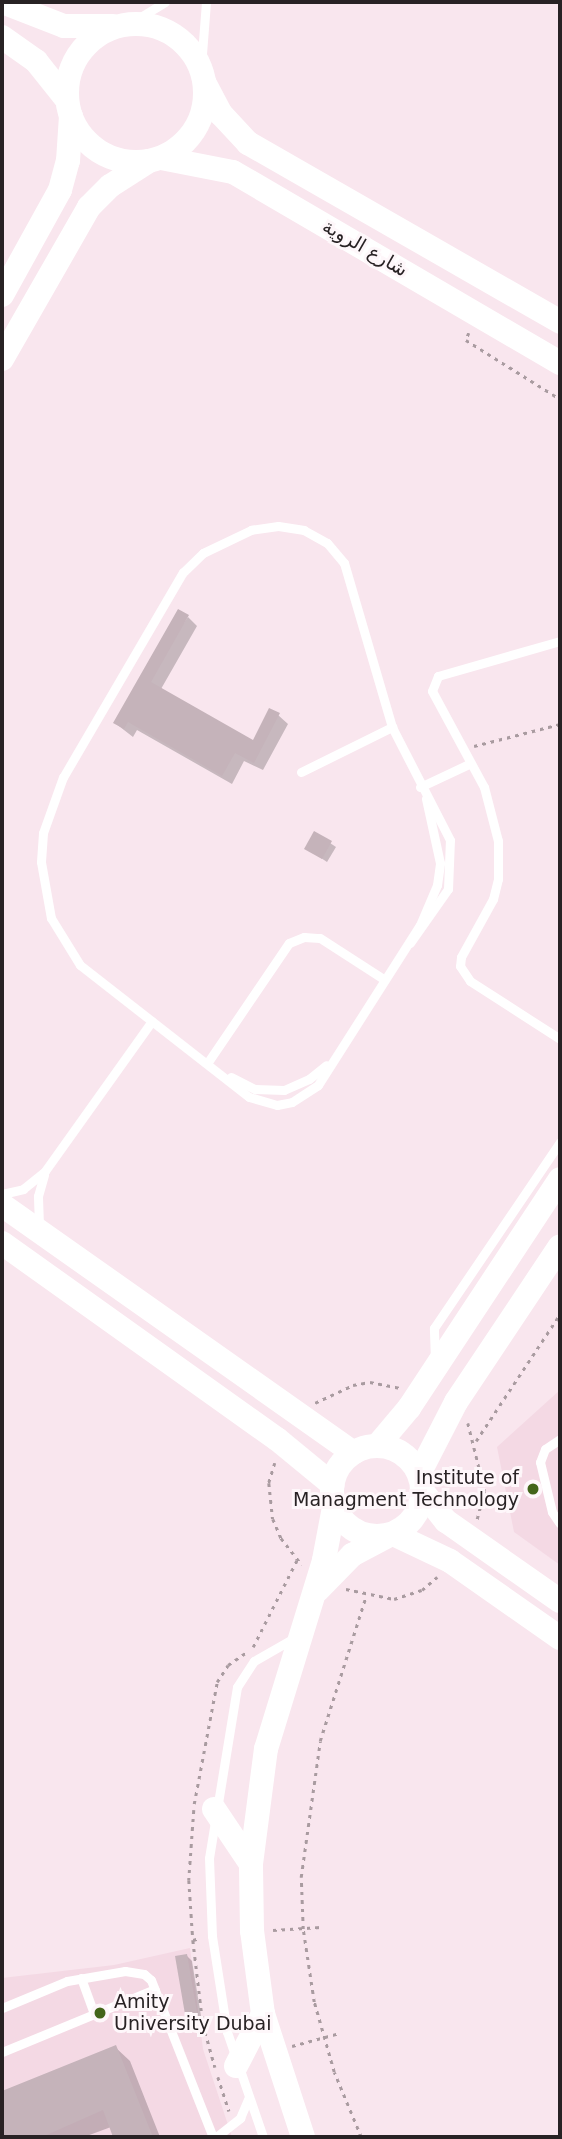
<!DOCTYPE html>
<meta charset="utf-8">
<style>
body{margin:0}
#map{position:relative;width:562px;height:2139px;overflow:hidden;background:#f9e6ee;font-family:"DejaVu Sans","Noto Sans Arabic",sans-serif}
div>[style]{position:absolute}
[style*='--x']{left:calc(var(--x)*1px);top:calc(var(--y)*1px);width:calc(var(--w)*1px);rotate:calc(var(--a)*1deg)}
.built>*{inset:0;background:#f4d9e4}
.shadow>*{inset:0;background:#0003}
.building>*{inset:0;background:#c5b3ba}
.path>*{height:2.5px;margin-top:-1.25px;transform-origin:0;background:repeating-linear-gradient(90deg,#a99ba0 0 3.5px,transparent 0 8.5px)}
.lane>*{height:9px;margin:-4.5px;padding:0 4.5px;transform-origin:4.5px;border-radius:4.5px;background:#fff}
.secondary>*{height:24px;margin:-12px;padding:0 12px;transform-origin:12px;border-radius:12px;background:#fff}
.secondary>.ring{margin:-12px;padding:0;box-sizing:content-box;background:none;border:24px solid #fff;border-radius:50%}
.dots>*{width:19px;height:19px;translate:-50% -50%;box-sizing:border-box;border:4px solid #fef7fa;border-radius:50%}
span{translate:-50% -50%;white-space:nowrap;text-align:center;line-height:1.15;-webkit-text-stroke:6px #fef7fa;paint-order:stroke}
.street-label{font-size:19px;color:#282224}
.poi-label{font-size:19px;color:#282224}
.right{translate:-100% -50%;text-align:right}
.left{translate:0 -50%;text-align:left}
.frame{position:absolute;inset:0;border:4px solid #282224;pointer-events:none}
</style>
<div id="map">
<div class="built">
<i style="clip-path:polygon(560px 1390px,560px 1565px,514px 1532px,497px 1447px)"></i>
<i style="clip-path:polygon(190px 1948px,203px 2049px,232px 2137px,2px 2137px,2px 1978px,114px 1965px)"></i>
</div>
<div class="shadow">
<i style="clip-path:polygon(188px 617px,197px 626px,161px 689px,253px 742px,278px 715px,288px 724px,263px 770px,244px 761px,232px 784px,137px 730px,133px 737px,115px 723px)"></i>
<i style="clip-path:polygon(315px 833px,336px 847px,327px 862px,306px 848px)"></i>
<i style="clip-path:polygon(187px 1956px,192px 1961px,202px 2022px,192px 2024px,187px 2019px)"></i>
<i style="clip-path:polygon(115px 2047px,130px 2061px,160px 2137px,115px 2137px,111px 2127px,84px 2137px,3px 2137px,2px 2093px)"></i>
</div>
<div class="building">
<i style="clip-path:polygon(178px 609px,189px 615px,151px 682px,253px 740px,269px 708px,280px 713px,254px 763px,235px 753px,222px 776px,128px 722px,124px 729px,113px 723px)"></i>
<i style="clip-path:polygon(314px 831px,332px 841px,322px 859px,304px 849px)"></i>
<i style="clip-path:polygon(187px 1954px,198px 2018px,186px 2020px,175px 1956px)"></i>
<i style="clip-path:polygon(116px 2045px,153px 2137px,113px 2137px,103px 2110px,42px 2137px,2px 2137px,2px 2091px)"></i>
</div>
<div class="path">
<i style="--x:469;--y:333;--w:8;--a:113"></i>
<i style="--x:466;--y:340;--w:111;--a:32.1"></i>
<i style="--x:474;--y:746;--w:89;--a:-14.3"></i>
<i style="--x:315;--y:1403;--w:42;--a:-25.3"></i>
<i style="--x:353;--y:1385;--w:17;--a:-10"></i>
<i style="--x:370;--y:1382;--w:31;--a:11"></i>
<i style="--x:468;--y:1423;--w:70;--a:76"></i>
<i style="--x:485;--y:1491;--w:31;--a:105"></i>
<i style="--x:476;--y:1441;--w:152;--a:-56.5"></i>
<i style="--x:275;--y:1463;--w:21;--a:107"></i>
<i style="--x:269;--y:1483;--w:36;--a:84"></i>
<i style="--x:273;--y:1519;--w:21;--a:67"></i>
<i style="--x:281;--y:1538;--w:34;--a:52"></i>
<i style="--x:346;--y:1589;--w:49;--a:11.8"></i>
<i style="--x:394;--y:1599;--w:29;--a:-18"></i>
<i style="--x:422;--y:1590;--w:20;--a:-41"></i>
<i style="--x:253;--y:1647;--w:97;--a:-63.2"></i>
<i style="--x:194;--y:1804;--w:124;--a:-79.3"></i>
<i style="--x:217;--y:1682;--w:20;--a:-57"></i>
<i style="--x:228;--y:1665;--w:21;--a:-35"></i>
<i style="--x:194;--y:1810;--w:70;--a:94.1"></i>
<i style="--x:189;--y:1880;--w:60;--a:86.2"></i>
<i style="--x:193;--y:1940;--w:7;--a:-16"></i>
<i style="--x:273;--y:1930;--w:48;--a:-3.6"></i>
<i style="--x:193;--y:1940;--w:85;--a:83.2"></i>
<i style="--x:203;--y:2024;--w:45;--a:74.4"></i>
<i style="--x:292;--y:2046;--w:50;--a:-15.2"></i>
<i style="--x:218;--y:2077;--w:36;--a:72"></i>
<i style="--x:361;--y:2137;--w:70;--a:-112.6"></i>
<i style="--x:334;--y:2072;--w:73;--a:-105.9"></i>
<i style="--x:314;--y:2002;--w:74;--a:-98.6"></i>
<i style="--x:303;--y:1929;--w:52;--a:-92.2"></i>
<i style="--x:301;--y:1877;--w:137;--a:-82"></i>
<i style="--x:320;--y:1741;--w:152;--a:-72.4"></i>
</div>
<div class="lane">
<i style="--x:129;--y:24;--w:42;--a:-31.4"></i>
<i style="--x:201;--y:67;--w:65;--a:-85.6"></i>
<i style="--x:560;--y:641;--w:127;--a:164"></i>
<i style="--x:438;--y:676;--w:16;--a:112"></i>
<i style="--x:432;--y:691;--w:109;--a:61.6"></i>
<i style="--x:484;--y:787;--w:56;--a:75.5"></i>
<i style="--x:498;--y:841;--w:38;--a:90"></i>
<i style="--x:498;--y:879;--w:21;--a:104"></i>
<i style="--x:493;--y:899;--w:66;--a:118.9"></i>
<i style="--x:461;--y:957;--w:9;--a:96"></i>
<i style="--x:460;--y:966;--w:18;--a:56"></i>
<i style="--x:470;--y:981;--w:107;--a:32.8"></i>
<i style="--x:301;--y:772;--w:102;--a:-26.3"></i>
<i style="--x:420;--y:787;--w:56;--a:-25.2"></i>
<i style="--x:410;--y:943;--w:66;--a:-54.9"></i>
<i style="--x:448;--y:889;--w:49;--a:-87.7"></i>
<i style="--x:450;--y:840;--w:127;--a:-117.2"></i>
<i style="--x:392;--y:727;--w:171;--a:-106.3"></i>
<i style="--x:344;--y:563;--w:26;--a:-130"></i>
<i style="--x:327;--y:543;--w:26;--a:-151"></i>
<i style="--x:304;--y:530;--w:26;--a:-171"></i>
<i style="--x:278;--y:526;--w:27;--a:172"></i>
<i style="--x:251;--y:530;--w:53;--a:154.4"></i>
<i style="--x:203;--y:553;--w:28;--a:136"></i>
<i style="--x:183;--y:572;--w:238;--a:120.3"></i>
<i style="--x:63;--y:777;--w:59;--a:109.7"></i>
<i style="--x:43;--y:833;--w:29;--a:94"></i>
<i style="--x:41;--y:862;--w:57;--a:79.9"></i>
<i style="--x:51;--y:918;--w:55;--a:58.3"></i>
<i style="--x:80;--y:965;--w:214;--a:38"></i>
<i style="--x:249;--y:1097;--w:29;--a:16"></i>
<i style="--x:277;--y:1105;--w:15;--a:-11"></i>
<i style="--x:292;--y:1102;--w:31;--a:-33"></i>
<i style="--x:318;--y:1085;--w:190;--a:-57.5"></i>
<i style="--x:420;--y:925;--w:43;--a:-67"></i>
<i style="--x:437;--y:885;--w:22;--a:-82"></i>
<i style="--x:440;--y:863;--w:66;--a:-102.3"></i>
<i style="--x:208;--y:1062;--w:144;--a:-55.8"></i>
<i style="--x:289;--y:943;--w:16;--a:-22"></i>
<i style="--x:304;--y:937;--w:16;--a:4"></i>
<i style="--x:320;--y:938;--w:77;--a:32.9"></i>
<i style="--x:231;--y:1077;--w:27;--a:27"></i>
<i style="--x:255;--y:1089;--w:29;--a:2"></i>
<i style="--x:284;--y:1090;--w:27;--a:-24"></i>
<i style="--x:309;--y:1079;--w:22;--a:-39"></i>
<i style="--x:2;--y:1194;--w:22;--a:-13"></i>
<i style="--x:23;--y:1189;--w:28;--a:-39"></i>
<i style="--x:45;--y:1171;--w:184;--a:-54.5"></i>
<i style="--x:39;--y:1226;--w:30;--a:-92"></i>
<i style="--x:38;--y:1196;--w:22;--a:-74"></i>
<i style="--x:435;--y:1360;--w:32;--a:-92"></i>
<i style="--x:434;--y:1328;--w:225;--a:-55.9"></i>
<i style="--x:560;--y:1439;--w:18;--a:146"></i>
<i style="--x:545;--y:1449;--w:14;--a:111"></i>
<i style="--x:540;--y:1462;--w:51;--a:76.5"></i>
<i style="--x:552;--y:1512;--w:14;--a:56"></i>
<i style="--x:81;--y:1978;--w:37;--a:70"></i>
<i style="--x:2;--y:2008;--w:70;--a:-22.6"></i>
<i style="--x:67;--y:1981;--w:59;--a:-9.8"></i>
<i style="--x:125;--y:1971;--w:19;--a:9"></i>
<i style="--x:144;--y:1974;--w:9;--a:41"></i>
<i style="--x:151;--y:1980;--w:169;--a:68.5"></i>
<i style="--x:2;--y:2052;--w:165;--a:-22.4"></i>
<i style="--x:216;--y:2137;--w:31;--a:-38"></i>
<i style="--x:240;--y:2118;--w:21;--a:-67"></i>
<i style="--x:263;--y:2137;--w:111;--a:-108.9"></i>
<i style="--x:227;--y:2032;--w:97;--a:-98.9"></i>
<i style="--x:212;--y:1936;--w:78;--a:-92.2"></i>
<i style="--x:209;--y:1858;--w:173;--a:-80.7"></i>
<i style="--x:237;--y:1687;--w:31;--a:-57"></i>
<i style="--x:254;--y:1661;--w:46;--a:-29.9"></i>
</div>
<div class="secondary">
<i style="--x:2;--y:2;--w:66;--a:21.2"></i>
<i style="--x:64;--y:26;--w:49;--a:0"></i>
<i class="ring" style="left:67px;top:24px;width:114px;height:114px"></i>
<i style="--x:2;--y:37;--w:42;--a:35.2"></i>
<i style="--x:36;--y:61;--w:50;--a:51.5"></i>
<i style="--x:205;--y:84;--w:34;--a:62"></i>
<i style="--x:221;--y:114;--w:40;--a:47"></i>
<i style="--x:248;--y:143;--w:360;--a:29.8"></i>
<i style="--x:161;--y:158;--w:73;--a:11"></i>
<i style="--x:233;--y:172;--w:379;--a:30.3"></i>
<i style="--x:2;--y:295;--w:120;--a:-61.1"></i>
<i style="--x:60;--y:190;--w:30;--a:-75"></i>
<i style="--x:68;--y:161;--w:45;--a:-86.2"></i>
<i style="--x:2;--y:359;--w:175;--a:-60.2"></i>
<i style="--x:89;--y:207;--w:30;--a:-45"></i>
<i style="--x:110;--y:186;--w:46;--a:-32.7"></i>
<i style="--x:2;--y:1205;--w:430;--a:35.2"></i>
<i style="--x:2;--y:1243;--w:338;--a:35.5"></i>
<i style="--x:277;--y:1439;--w:72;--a:39.4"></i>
<i class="ring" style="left:332px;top:1446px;width:66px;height:66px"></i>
<i style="--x:377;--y:1446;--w:50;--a:-49.9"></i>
<i style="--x:409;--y:1408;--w:274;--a:-56.6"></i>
<i style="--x:419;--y:1474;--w:81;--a:-62.8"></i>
<i style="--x:456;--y:1402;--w:187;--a:-56.3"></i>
<i style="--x:423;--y:1492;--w:37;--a:52"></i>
<i style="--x:446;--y:1521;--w:139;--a:35.1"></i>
<i style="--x:393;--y:1534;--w:63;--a:25.3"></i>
<i style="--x:450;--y:1561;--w:134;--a:35"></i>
<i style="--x:318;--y:1590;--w:49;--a:-45.8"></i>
<i style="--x:352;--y:1555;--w:38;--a:-28"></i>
<i style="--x:214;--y:1809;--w:66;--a:56.1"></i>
<i style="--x:236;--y:2066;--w:59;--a:-62.6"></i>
<i style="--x:303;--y:2137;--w:129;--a:-108"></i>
<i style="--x:263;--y:2014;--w:84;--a:-97.5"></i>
<i style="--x:252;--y:1931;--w:67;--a:-90.9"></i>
<i style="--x:251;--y:1864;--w:116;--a:-82.6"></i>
<i style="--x:266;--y:1749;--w:198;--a:-72.9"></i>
<i style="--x:324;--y:1560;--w:54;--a:-79.3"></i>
</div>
<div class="dots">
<i style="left:533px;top:1489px;background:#436419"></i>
<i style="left:100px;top:2013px;background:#436419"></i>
</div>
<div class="street-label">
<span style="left:365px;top:248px;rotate:30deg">شارع الروية</span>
</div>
<div class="poi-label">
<span class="right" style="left:519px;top:1489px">Institute of<br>Managment Technology</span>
<span class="left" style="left:114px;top:2013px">Amity<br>University Dubai</span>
</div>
<div class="frame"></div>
</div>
